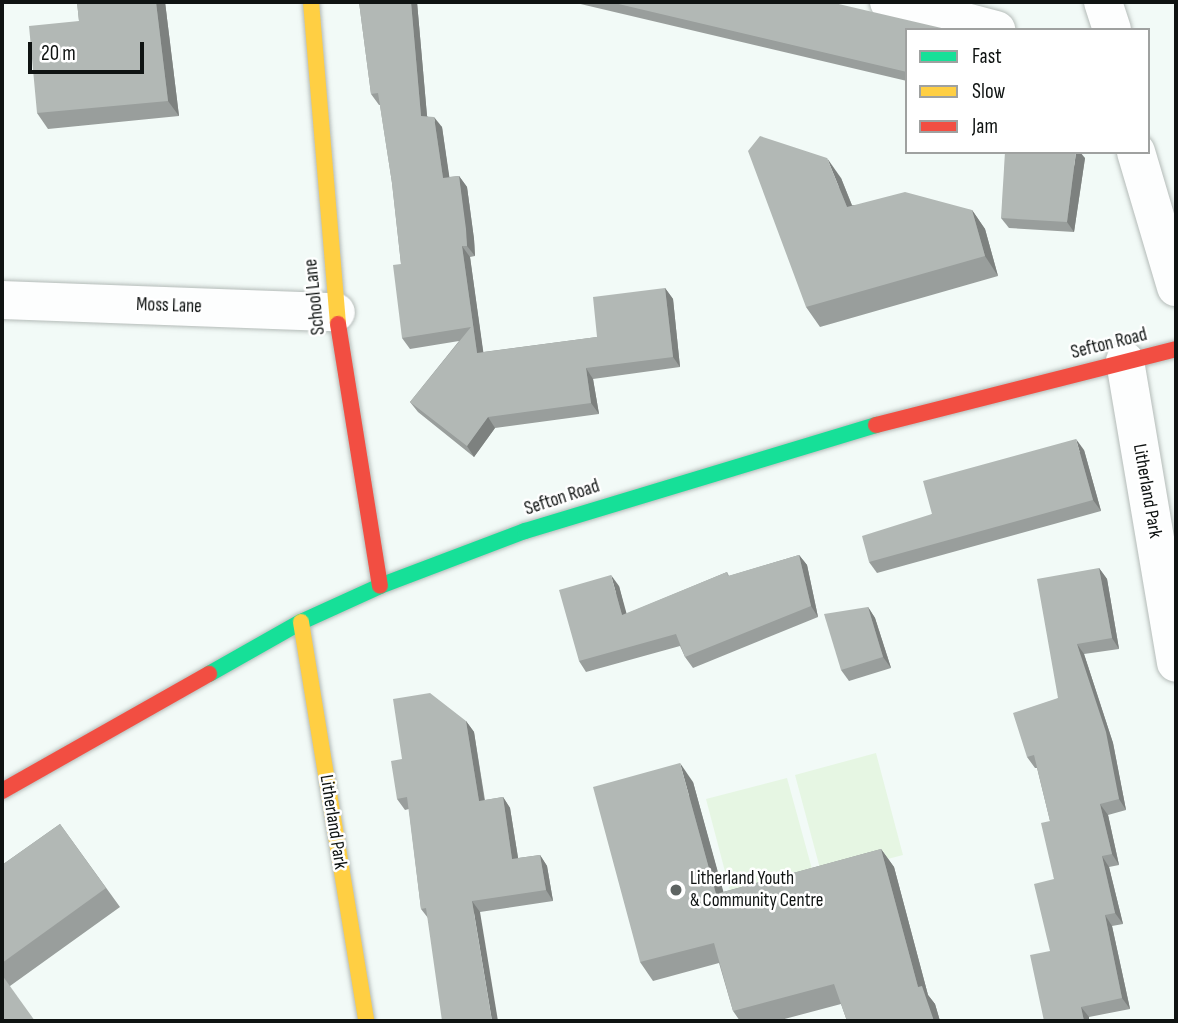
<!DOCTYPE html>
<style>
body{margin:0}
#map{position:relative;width:1178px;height:1023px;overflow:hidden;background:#f2faf7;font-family:"Sofia Sans Condensed",sans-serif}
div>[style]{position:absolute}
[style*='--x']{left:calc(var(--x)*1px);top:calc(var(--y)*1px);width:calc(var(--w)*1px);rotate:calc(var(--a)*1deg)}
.green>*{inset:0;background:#e6f6e3}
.roads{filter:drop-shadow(0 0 2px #b4bbb8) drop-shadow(0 0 2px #b4bbb8)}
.street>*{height:38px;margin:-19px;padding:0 19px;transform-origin:19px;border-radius:19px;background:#fdfefe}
.fast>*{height:16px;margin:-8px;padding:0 8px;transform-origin:8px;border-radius:8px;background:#16e098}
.slow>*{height:16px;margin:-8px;padding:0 8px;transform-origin:8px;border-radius:8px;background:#ffcf43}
.jam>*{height:16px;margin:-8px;padding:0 8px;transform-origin:8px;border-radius:8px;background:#f24e42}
.wall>*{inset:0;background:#999e9c}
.shaded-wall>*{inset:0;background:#7d817f}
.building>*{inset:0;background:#b2b8b5}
.dots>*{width:19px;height:19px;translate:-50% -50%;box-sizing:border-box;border:4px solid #fff;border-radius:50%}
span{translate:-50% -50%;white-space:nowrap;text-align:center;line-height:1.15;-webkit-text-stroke:5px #fff;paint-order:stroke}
.street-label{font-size:19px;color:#0f1312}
.poi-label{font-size:19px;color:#0f1312}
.left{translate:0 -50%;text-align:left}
.frame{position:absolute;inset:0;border:4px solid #0f1312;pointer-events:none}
.legend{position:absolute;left:905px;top:28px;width:245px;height:126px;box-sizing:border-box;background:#fff;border:2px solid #9fa1a0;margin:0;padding:9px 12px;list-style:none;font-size:21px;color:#0f1312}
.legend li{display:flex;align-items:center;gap:14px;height:35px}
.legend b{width:35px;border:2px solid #9fa1a0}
.scale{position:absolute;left:28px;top:42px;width:116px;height:32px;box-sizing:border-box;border:4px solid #0f1312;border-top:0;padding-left:9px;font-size:21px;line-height:24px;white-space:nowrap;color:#0f1312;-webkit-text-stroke:5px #fff;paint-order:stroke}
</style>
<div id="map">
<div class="green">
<i style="clip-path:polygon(876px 753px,903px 855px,822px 876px,795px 775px)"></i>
<i style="clip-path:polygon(787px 778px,815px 880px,733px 902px,706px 799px)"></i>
</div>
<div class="roads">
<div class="street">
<i style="--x:889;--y:2;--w:111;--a:14.7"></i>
<i style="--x:1103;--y:2;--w:29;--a:72"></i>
<i style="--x:1136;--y:152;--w:141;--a:73.5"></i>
<i style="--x:2;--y:300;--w:334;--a:2.1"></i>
<i style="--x:1125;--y:361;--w:306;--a:80.4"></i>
</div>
<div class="fast">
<i style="--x:209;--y:674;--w:106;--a:-29.5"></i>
<i style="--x:301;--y:622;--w:87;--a:-24.5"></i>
<i style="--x:380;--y:586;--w:155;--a:-20.8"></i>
<i style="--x:525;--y:531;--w:367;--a:-16.8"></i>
</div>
<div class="slow">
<i style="--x:311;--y:2;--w:323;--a:85.2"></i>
<i style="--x:301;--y:622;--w:404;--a:80.7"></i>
</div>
<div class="jam">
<i style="--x:338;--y:324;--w:265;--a:80.9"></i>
<i style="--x:876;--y:425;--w:309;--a:-14.2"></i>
<i style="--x:2;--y:791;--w:238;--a:-29.5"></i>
</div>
</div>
<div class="wall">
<i style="clip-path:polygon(77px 2px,165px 2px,179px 116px,48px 129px,37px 113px,79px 21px)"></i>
<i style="clip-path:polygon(359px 2px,417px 2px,427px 116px,442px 127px,449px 177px,459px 176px,467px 187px,474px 239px,475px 256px,470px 257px,483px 352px,597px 337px,665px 288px,673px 299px,680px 367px,593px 379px,599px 414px,495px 428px,474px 457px,418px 412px,410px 402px,459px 341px,410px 349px,402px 338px,401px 264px,392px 183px,380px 105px,379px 105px,371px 94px)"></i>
<i style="clip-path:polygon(572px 2px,830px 2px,907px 30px,907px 81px)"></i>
<i style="clip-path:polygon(1085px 158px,1074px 232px,1009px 228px,1001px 218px)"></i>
<i style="clip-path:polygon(841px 178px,852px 205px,972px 210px,985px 229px,998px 276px,820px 327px,806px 307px)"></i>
<i style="clip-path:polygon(1084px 450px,1101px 511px,877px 573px,869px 562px,932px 514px)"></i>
<i style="clip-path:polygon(799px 555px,807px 565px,818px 617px,693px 668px,685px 657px,680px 646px,586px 672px,579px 661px,619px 586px,626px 614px,727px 572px,729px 576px)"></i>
<i style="clip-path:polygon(1099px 568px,1107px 579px,1119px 649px,1084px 654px,1113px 743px,1126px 810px,1108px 815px,1119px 865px,1109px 867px,1123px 924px,1112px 926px,1130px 1009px,1089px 1017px,1089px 1021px,1044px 1021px,1050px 951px,1054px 879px,1050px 821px,1037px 768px,1035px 768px,1027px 757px,1058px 698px)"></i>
<i style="clip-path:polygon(868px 607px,875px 618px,891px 668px,849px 681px,841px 670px)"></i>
<i style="clip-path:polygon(466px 721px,474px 732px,485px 800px,503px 797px,510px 808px,518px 858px,540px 855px,547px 866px,553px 901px,480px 912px,428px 918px,421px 909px,409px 809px,405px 810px,397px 799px,402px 759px)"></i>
<i style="clip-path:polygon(693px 782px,723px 892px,881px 849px,894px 867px,928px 995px,935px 1004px,940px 1021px,847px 1021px,841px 1004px,777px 1021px,740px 1021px,733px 1011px,719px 963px,653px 981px,640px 962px)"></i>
<i style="clip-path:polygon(60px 824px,120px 907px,10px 986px,2px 1021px,2px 865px)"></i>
</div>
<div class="shaded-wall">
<i style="clip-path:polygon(156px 2px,165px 2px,179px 116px,168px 101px)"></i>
<i style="clip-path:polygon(411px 2px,417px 2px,428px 127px,421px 116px)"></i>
<i style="clip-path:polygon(434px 117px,442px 127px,451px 188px,443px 178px)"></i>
<i style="clip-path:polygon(1076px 152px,1080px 152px,1085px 158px,1074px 232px,1067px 222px)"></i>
<i style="clip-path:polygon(827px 158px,841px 178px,860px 226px,847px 207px)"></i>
<i style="clip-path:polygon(459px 176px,467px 187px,474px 239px,475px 256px,467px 246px)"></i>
<i style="clip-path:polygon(972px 210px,985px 229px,998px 276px,985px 256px)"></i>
<i style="clip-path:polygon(462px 246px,470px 257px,485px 364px,477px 353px)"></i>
<i style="clip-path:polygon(665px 288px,673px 299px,680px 367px,673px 357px)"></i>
<i style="clip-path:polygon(586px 368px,593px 379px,599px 414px,591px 403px)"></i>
<i style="clip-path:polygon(488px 417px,495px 428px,474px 457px,467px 446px)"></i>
<i style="clip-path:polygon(1076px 439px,1084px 450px,1101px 511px,1093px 500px)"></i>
<i style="clip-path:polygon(799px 555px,807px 565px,818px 617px,811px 606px)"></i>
<i style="clip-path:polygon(1099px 568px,1107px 579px,1119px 649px,1112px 638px)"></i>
<i style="clip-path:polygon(611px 575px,619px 586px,630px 626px,622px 615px)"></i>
<i style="clip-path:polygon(868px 607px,875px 618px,891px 668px,883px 657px)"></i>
<i style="clip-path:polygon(1077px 644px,1084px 654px,1113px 743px,1126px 810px,1119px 799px)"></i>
<i style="clip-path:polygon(466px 721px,474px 732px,486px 811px,479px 801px)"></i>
<i style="clip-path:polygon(680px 763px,693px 782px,729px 912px,716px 894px)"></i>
<i style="clip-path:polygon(503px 797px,510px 808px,520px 870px,512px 859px)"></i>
<i style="clip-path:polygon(1100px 804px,1108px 815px,1119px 865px,1112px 854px)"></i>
<i style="clip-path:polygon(881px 849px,894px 867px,928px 995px,935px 1004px,940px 1021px,934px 1021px,918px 987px)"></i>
<i style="clip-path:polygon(540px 855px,547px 866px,553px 901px,546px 890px)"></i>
<i style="clip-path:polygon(1102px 856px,1109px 867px,1123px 924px,1115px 913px)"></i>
<i style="clip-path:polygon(472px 901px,480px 912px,498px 1021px,492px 1021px)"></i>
<i style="clip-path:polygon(1105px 915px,1112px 926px,1130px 1009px,1122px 998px)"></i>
<i style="clip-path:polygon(1081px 1007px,1089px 1017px,1089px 1021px,1084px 1021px)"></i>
</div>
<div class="building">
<i style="clip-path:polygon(77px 2px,156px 2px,168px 101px,37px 113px,29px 26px,79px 21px)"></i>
<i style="clip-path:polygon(359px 2px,411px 2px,421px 116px,434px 117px,443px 178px,459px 176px,466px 229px,467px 246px,462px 246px,477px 353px,597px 337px,593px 297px,665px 288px,673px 357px,586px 368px,591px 403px,488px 417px,467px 446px,410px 402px,471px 327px,402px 338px,393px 265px,401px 264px,392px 183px,378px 93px,371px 94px)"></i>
<i style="clip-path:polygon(610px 2px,830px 2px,950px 30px,907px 30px,907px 72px)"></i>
<i style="clip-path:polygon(760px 136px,827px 158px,847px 207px,905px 192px,972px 210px,985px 256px,806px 307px,748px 151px)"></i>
<i style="clip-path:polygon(1005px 152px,1076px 152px,1067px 222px,1001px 218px)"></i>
<i style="clip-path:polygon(1076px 439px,1093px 500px,869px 562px,862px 536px,932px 514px,923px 481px)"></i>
<i style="clip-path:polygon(799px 555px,811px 606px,685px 657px,676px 634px,579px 661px,559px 590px,611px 575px,622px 615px,727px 572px,728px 576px)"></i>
<i style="clip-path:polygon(1099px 568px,1112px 638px,1077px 644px,1106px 732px,1119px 799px,1100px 804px,1112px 854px,1102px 856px,1115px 913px,1105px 915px,1122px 998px,1081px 1007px,1084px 1021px,1044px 1021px,1030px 955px,1050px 951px,1034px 884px,1054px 879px,1041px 823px,1050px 821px,1034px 755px,1027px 757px,1013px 713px,1058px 698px,1037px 579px)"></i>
<i style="clip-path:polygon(868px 607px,883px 657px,841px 670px,824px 614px)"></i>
<i style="clip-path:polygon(430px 693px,466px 721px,479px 801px,503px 797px,512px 859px,540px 855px,546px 890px,472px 901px,492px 1021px,442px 1021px,426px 908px,421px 909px,407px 797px,397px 799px,391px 761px,402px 759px,393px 699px)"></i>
<i style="clip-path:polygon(680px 763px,716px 894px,881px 849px,918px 987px,922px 986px,934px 1021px,847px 1021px,834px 984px,733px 1011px,714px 943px,640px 962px,593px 787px)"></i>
<i style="clip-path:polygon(60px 824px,106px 888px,2px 963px,2px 865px)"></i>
<i style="clip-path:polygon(2px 975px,35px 1021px,2px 1021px)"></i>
</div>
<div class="dots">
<i style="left:676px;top:890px;background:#5e6462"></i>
</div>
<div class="street-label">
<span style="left:315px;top:297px;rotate:-96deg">School Lane</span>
<span style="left:169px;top:306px;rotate:2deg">Moss Lane</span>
<span style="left:1109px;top:344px;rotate:-14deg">Sefton Road</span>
<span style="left:1147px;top:491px;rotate:80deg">Litherland Park</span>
<span style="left:562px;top:498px;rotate:-18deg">Sefton Road</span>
<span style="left:333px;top:822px;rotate:81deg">Litherland Park</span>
</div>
<div class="poi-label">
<span class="left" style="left:690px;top:890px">Litherland Youth<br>&amp; Community Centre</span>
</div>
<div class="frame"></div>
<ul class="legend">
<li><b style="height:9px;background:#16e098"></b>Fast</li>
<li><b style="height:9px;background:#ffcf43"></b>Slow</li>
<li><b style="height:9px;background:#f24e42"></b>Jam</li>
</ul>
<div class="scale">20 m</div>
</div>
